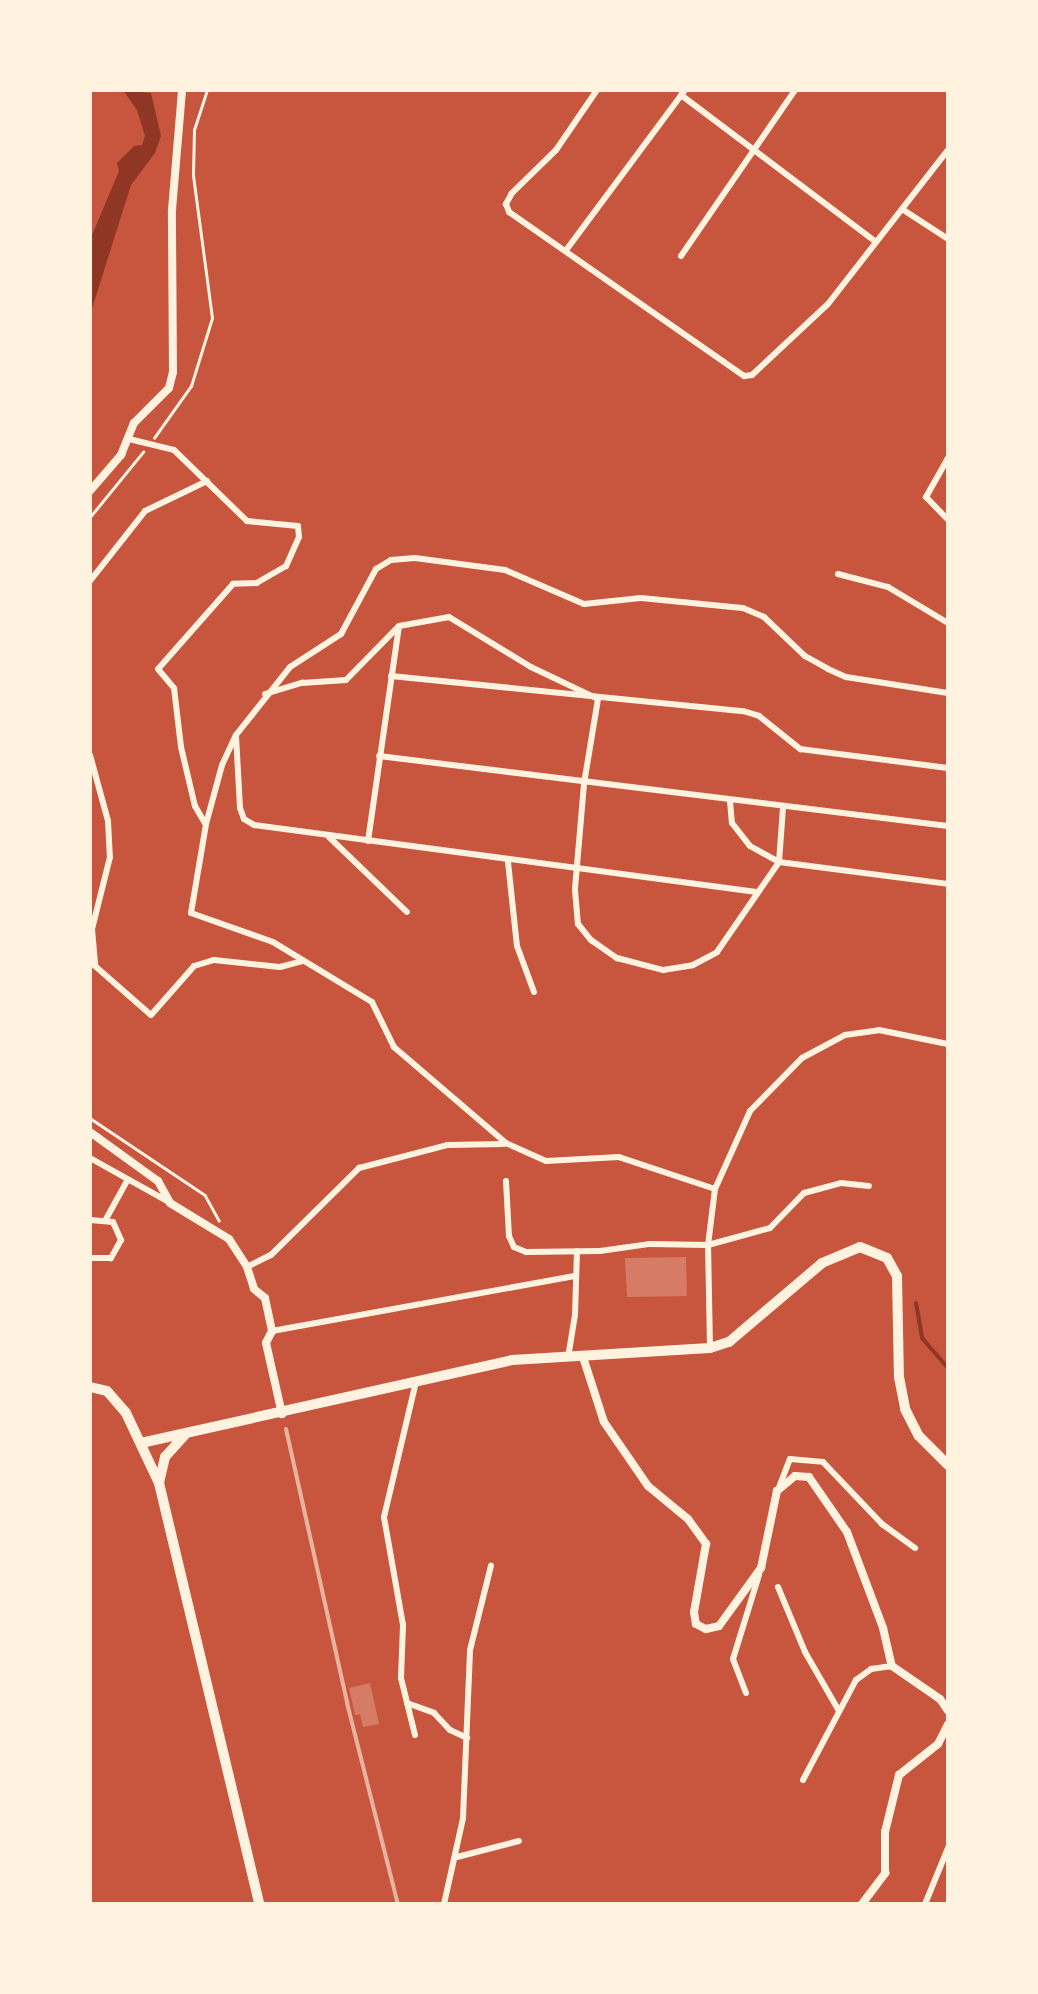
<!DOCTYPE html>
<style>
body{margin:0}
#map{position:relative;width:1038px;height:1994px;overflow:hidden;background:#c8553d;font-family:"Fira Sans Condensed",sans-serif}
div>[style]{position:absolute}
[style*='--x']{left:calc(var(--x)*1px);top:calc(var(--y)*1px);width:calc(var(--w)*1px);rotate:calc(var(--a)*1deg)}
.water>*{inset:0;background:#8f3625}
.stream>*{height:4px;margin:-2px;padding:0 2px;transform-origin:2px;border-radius:2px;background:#8f3625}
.building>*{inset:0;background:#d67c66}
.path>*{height:2.5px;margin:-1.25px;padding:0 1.25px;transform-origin:1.25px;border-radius:1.25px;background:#fff3e0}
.minor>*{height:6px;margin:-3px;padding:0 3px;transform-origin:3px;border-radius:3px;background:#fff3e0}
.tertiary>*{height:8px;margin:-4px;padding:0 4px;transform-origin:4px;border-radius:4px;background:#fff3e0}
.primary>*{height:10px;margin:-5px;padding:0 5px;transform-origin:5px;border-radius:5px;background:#fff3e0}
.trunk>*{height:10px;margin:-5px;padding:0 5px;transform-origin:5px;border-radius:5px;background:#fff3e0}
.rail>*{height:4px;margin:-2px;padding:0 2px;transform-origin:2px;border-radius:2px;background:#e9b49f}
span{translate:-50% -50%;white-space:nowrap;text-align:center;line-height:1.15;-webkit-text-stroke:8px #fff3e0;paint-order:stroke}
.frame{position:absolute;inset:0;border:92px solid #fff3e0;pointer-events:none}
</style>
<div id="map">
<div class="water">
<i style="clip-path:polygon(123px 90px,151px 93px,161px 136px,155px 153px,131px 185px,90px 315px,90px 240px,119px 171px,117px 163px,134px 146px,142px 145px,145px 136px,137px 110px)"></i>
</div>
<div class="stream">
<i style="--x:916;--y:1303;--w:36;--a:80"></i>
<i style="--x:922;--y:1338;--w:40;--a:49"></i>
</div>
<div class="building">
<i style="clip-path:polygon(686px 1257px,687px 1296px,627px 1297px,625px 1258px)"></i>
<i style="clip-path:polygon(370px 1683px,379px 1724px,363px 1727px,360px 1714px,355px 1715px,349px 1688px)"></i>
</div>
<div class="path">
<i style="--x:154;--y:438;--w:64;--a:-54.6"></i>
<i style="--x:191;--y:386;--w:71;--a:-72.8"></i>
<i style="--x:212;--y:318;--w:143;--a:-97.6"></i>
<i style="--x:193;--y:176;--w:46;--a:-88.8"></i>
<i style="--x:194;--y:130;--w:42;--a:-72"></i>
<i style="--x:90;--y:517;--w:84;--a:-50.8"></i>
<i style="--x:90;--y:1118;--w:138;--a:33.8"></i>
<i style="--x:205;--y:1195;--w:29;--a:61"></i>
</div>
<div class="minor">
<i style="--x:597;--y:90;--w:73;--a:124.3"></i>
<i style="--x:556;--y:150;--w:62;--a:135.7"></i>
<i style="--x:512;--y:193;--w:13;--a:119"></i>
<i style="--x:506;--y:204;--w:9;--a:69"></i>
<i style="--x:509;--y:212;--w:287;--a:34.9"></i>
<i style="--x:744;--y:376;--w:8;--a:-7"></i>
<i style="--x:752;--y:375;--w:104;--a:-43.1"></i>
<i style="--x:828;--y:304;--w:195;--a:-52.1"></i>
<i style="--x:681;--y:95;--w:244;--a:37"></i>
<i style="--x:902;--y:209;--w:55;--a:33.1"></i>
<i style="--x:567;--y:249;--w:198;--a:-53.4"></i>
<i style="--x:681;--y:256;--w:201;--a:-55.5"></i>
<i style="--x:129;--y:439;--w:46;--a:13.7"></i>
<i style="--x:174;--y:450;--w:102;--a:44.2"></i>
<i style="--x:247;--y:521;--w:51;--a:5.6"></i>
<i style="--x:298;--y:526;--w:11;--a:85"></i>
<i style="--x:299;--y:537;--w:32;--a:114"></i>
<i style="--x:286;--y:566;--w:34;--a:150"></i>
<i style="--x:257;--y:583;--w:24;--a:178"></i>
<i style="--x:233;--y:584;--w:113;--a:131.4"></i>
<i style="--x:158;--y:669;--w:25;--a:50"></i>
<i style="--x:174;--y:688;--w:59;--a:83.2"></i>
<i style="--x:181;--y:747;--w:61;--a:76.7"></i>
<i style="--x:195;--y:806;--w:20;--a:60"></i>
<i style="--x:948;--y:458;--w:45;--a:119.4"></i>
<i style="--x:926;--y:497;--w:32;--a:46"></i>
<i style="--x:838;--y:574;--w:52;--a:14.6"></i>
<i style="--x:888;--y:587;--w:70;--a:31"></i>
<i style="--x:90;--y:581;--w:89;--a:-51.8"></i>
<i style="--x:145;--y:511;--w:69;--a:-25.8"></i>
<i style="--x:391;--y:676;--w:354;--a:5.7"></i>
<i style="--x:743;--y:711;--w:17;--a:17"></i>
<i style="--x:759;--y:716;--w:53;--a:38.8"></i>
<i style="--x:800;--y:749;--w:149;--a:7.3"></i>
<i style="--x:265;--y:694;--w:39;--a:-17"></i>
<i style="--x:302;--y:683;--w:44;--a:-3.9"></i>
<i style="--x:346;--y:680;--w:74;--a:-45.5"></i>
<i style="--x:236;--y:736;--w:72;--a:86.8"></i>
<i style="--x:240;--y:808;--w:12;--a:70"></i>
<i style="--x:244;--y:819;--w:12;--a:31"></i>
<i style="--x:254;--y:825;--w:507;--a:7.59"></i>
<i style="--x:90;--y:755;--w:68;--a:74.7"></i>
<i style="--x:108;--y:821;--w:36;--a:87"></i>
<i style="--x:110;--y:857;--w:74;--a:104"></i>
<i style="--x:92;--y:929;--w:37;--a:85"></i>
<i style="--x:95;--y:966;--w:74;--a:41.2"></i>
<i style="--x:151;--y:1015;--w:65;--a:-48.7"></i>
<i style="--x:194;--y:966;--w:21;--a:-17"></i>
<i style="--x:214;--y:960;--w:66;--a:6.1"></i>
<i style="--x:280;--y:967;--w:23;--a:-15"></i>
<i style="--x:379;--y:756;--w:573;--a:7.01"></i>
<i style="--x:730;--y:801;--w:22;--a:85"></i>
<i style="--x:732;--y:823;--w:29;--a:52"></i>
<i style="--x:750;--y:846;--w:33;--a:29"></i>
<i style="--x:779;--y:862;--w:170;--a:7.4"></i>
<i style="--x:329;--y:837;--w:108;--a:43.9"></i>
<i style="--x:368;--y:841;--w:217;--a:-81.8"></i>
<i style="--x:399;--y:626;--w:51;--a:-10.2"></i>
<i style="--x:449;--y:617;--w:96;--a:31.4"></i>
<i style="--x:531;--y:667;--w:74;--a:25.5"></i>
<i style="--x:598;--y:699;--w:86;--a:99.4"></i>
<i style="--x:584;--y:784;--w:106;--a:94.9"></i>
<i style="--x:575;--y:890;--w:34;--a:85"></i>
<i style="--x:578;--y:924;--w:21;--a:51"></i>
<i style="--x:591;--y:940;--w:32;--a:35"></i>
<i style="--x:617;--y:958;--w:48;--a:14.6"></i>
<i style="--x:663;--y:970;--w:30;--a:-9"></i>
<i style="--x:693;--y:965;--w:27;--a:-28"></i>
<i style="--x:717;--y:952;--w:109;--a:-55.4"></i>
<i style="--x:779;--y:862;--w:55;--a:-85.8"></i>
<i style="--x:508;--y:862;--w:84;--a:83.9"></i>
<i style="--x:517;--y:946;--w:49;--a:69.7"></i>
<i style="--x:90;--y:1158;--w:90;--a:29.1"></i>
<i style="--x:506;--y:1181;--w:55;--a:86.9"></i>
<i style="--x:509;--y:1236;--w:12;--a:66"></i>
<i style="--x:514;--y:1247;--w:13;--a:23"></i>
<i style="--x:526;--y:1252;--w:74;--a:-0.8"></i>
<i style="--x:600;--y:1251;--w:49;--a:-8.1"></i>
<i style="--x:649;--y:1244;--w:59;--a:1"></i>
<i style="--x:708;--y:1245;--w:64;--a:-15.3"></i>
<i style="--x:770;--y:1228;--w:49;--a:-45.8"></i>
<i style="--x:804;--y:1193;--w:38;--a:-15"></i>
<i style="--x:841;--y:1183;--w:28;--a:6"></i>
<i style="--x:715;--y:1189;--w:101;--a:-161.6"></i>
<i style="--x:619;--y:1157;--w:73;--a:176.9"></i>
<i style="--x:546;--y:1161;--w:44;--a:-155.8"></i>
<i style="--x:506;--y:1143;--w:148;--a:-139.4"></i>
<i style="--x:394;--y:1047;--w:50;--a:-116.1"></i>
<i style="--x:372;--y:1002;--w:116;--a:-148.8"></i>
<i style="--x:273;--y:942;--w:87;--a:-160.5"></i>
<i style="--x:191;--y:913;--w:90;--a:-80.4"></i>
<i style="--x:206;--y:824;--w:61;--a:-74.8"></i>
<i style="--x:222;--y:765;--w:33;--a:-65"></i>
<i style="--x:236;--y:735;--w:87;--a:-51.5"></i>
<i style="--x:290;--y:667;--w:61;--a:-32.9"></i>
<i style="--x:341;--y:634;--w:74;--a:-61.7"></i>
<i style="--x:376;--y:569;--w:17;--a:-31"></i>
<i style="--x:391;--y:560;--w:24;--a:-5"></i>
<i style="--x:415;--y:558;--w:91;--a:7.6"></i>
<i style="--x:505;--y:570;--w:86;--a:23.3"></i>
<i style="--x:584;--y:604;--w:57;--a:-6"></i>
<i style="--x:641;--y:598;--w:102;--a:5.6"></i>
<i style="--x:743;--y:608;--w:23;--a:23"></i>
<i style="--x:764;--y:617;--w:57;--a:43.6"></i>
<i style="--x:805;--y:656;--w:26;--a:29"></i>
<i style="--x:828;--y:669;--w:20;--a:24"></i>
<i style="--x:846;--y:677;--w:103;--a:8.9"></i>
<i style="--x:106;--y:1219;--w:43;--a:-61.1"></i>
<i style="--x:90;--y:1220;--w:23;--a:5"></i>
<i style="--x:113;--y:1222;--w:20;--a:66"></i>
<i style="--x:121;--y:1240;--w:21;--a:119"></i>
<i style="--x:111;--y:1258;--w:21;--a:180"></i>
<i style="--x:247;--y:1267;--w:27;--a:-27"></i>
<i style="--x:271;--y:1255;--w:124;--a:-44.7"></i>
<i style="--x:359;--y:1168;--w:91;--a:-14.6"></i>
<i style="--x:447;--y:1145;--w:57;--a:-1"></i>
<i style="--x:272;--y:1331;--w:309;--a:-10.3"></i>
<i style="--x:710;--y:1347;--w:102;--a:-91.1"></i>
<i style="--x:708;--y:1245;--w:56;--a:-82.9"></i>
<i style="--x:715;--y:1189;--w:85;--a:-65.8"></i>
<i style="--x:750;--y:1111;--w:74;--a:-45.5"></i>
<i style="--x:802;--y:1058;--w:49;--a:-28.1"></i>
<i style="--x:845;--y:1035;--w:34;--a:-8"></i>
<i style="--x:879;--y:1030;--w:70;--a:11.5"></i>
<i style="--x:568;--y:1358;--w:44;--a:-80.8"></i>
<i style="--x:575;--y:1315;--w:64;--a:-88.2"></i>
<i style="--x:778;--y:1490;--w:33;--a:-69"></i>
<i style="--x:790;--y:1459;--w:33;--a:5"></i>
<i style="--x:823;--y:1462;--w:86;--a:46.4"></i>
<i style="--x:882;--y:1524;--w:41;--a:36"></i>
<i style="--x:778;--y:1587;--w:70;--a:67.4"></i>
<i style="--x:805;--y:1652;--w:68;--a:60"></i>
<i style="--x:746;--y:1693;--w:36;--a:-111"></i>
<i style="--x:733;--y:1659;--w:88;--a:-72.8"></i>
<i style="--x:407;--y:1703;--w:29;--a:20"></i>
<i style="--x:434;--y:1713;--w:23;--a:47"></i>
<i style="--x:450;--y:1730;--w:19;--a:25"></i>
<i style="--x:415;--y:1735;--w:59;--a:-103.8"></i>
<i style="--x:401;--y:1678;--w:53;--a:-87.8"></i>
<i style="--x:403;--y:1625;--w:110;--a:-100"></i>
<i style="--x:384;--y:1517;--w:139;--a:-76.7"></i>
<i style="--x:803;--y:1780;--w:113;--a:-62.1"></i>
<i style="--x:856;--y:1680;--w:19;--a:-36"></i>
<i style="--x:871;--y:1669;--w:21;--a:-8"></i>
<i style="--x:457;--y:1857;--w:64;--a:-14.5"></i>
<i style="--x:444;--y:1904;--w:88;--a:-77.5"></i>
<i style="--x:463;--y:1818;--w:168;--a:-87.6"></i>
<i style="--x:470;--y:1650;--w:87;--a:-76"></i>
<i style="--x:925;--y:1904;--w:61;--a:-67.7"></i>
</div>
<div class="tertiary">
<i style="--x:90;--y:491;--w:48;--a:-49.3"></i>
<i style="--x:121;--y:455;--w:35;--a:-68"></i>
<i style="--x:134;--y:423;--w:49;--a:-45"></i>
<i style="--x:169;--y:388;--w:16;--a:-76"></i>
<i style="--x:173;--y:372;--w:162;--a:-90.4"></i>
<i style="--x:172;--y:210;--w:120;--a:-85.2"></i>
<i style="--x:90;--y:1132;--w:84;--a:35.8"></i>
<i style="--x:158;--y:1181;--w:25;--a:61"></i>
<i style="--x:170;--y:1203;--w:69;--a:31.4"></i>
<i style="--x:229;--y:1239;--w:33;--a:57"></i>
<i style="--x:247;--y:1267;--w:23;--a:72"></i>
<i style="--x:254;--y:1289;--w:14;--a:39"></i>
<i style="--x:265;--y:1298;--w:34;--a:78"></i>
<i style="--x:272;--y:1331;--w:13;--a:117"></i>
<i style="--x:266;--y:1343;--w:73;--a:77.3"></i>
<i style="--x:583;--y:1357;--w:68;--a:72.1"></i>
<i style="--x:604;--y:1422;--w:78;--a:55.5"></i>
<i style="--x:648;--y:1486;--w:52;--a:39.5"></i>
<i style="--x:688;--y:1519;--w:31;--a:54"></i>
<i style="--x:706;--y:1544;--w:69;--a:100"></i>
<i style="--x:694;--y:1612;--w:12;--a:81"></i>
<i style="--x:696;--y:1624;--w:11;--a:27"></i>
<i style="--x:706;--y:1629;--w:13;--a:-13"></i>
<i style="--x:719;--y:1626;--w:72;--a:-54.1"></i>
<i style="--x:761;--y:1568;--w:79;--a:-78.3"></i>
<i style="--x:777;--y:1491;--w:23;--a:-40"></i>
<i style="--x:795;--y:1476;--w:14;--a:4"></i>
<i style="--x:809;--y:1477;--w:67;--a:55.4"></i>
<i style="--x:847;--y:1532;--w:103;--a:69.4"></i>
<i style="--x:883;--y:1628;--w:39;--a:77"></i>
<i style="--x:892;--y:1666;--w:58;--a:34.5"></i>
<i style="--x:940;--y:1699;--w:14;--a:56"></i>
<i style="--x:862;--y:1904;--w:39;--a:-53"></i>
<i style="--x:885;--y:1873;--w:41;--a:-90"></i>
<i style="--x:885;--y:1832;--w:59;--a:-76.2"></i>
<i style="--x:899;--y:1775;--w:50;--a:-38.5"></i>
<i style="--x:938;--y:1744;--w:22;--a:-63"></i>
</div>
<div class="primary">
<i style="--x:141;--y:1443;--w:380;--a:-12.6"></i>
<i style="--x:512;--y:1360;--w:198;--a:-3.5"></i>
<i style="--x:710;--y:1348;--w:20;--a:-18"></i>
<i style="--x:729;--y:1342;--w:122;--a:-40.3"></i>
<i style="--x:822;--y:1263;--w:41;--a:-22.8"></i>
<i style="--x:860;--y:1247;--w:29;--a:22"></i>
<i style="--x:887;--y:1258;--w:21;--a:61"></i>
<i style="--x:897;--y:1276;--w:101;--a:88.9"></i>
<i style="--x:899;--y:1377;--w:33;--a:79"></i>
<i style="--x:905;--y:1409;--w:30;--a:63"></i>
<i style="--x:919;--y:1436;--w:41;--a:45"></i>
<i style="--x:159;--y:1483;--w:27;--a:-77"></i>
<i style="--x:165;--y:1457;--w:30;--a:-48"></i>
</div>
<div class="trunk">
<i style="--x:90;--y:1387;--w:17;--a:13"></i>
<i style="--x:107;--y:1391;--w:29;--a:49"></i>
<i style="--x:126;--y:1413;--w:77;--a:64.8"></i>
<i style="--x:159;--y:1483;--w:433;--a:76.6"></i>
</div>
<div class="rail">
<i style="--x:286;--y:1429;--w:281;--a:77.4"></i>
<i style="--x:347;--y:1703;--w:207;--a:75.8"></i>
</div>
<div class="frame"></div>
</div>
